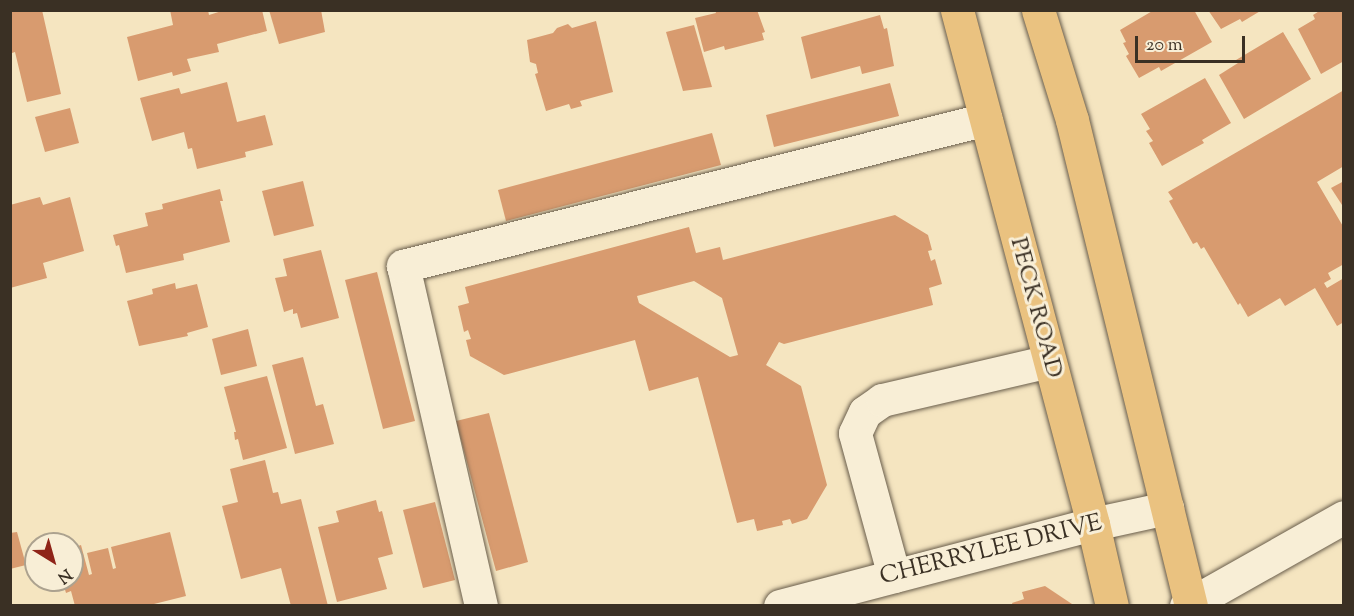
<!DOCTYPE html>
<style>
body{margin:0}
#map{position:relative;width:1354px;height:616px;overflow:hidden;background:#f5e5c0;font-family:"Sorts Mill Goudy",serif}
div>[style]{position:absolute}
[style*='--x']{left:calc(var(--x)*1px);top:calc(var(--y)*1px);width:calc(var(--w)*1px);rotate:calc(var(--a)*1deg)}
.building>*{inset:0;background:#d89b6f}
.roads{filter:drop-shadow(0 0 2px #695d4b) drop-shadow(0 0 2px #695d4b)}
.minor>*{height:33px;margin:-16.5px;padding:0 16.5px;transform-origin:16.5px;border-radius:16.5px;background:#f8eed6}
.major>*{height:33px;margin:-16.5px;padding:0 16.5px;transform-origin:16.5px;border-radius:16.5px;background:#eac280}
span{translate:-50% -50%;white-space:nowrap;text-align:center;line-height:1.15;-webkit-text-stroke:6px #f8eed6;paint-order:stroke}
.street-label{font-size:24px;color:#3a3024}
.frame{position:absolute;inset:0;border:12px solid #3a3024;pointer-events:none}
.north{position:absolute;left:24px;top:532px;width:60px;height:60px;box-sizing:border-box;background:#f8eed6;border:2px solid #aca28f;border-radius:50%;rotate:143deg;font-size:16px;font-weight:700;line-height:24px;text-align:center;color:#3a3024}
.north::after{content:'';display:block;margin:auto;width:21px;height:27px;background:#8f2418;clip-path:polygon(50% 0,100% 100%,50% 72%,0 100%)}
.scale{position:absolute;left:1135px;top:36px;width:110px;height:27px;box-sizing:border-box;border:3px solid #3a3024;border-top:0;padding-left:8px;font-size:18px;line-height:21px;white-space:nowrap;color:#3a3024;-webkit-text-stroke:4px #f8eed6;paint-order:stroke}
</style>
<div id="map">
<div class="building">
<i style="clip-path:polygon(10px 10px,42px 10px,61px 94px,27px 102px,15px 52px,12px 53px,10px 46px)"></i>
<i style="clip-path:polygon(170px 10px,208px 10px,209px 15px,225px 10px,262px 10px,267px 31px,217px 44px,219px 52px,187px 59px,191px 71px,173px 76px,172px 72px,138px 81px,127px 37px,173px 25px)"></i>
<i style="clip-path:polygon(269px 10px,321px 10px,325px 32px,279px 44px)"></i>
<i style="clip-path:polygon(715px 10px,757px 10px,765px 32px,762px 33px,764px 40px,725px 50px,724px 46px,704px 52px,695px 18px,716px 13px)"></i>
<i style="clip-path:polygon(1154px 10px,1194px 10px,1212px 42px,1161px 71px,1159px 67px,1139px 78px,1126px 56px,1129px 54px,1123px 43px,1126px 42px,1120px 30px)"></i>
<i style="clip-path:polygon(1208px 10px,1262px 10px,1242px 22px,1240px 19px,1221px 29px)"></i>
<i style="clip-path:polygon(1321px 10px,1344px 10px,1344px 61px,1321px 74px,1298px 29px,1315px 19px,1313px 15px)"></i>
<i style="clip-path:polygon(880px 15px,884px 29px,887px 28px,894px 66px,862px 74px,860px 66px,811px 79px,801px 37px)"></i>
<i style="clip-path:polygon(596px 21px,613px 92px,580px 101px,582px 106px,571px 109px,569px 104px,546px 111px,535px 74px,538px 73px,536px 64px,530px 62px,527px 40px,553px 33px,557px 28px,568px 24px,572px 28px)"></i>
<i style="clip-path:polygon(694px 25px,712px 87px,683px 91px,666px 32px)"></i>
<i style="clip-path:polygon(1283px 32px,1311px 79px,1244px 119px,1219px 75px,1238px 63px,1236px 60px)"></i>
<i style="clip-path:polygon(1205px 78px,1231px 123px,1202px 140px,1204px 143px,1162px 166px,1149px 143px,1153px 141px,1146px 131px,1150px 129px,1141px 114px)"></i>
<i style="clip-path:polygon(227px 82px,237px 122px,265px 115px,273px 145px,245px 152px,246px 157px,197px 169px,192px 148px,188px 149px,184px 132px,152px 141px,140px 98px,179px 88px,181px 94px)"></i>
<i style="clip-path:polygon(890px 83px,899px 116px,774px 147px,766px 115px)"></i>
<i style="clip-path:polygon(1344px 90px,1344px 166px,1317px 182px,1344px 228px,1344px 264px,1328px 273px,1331px 279px,1324px 283px,1327px 288px,1344px 278px,1344px 322px,1337px 326px,1315px 288px,1285px 306px,1280px 298px,1248px 317px,1240px 303px,1238px 305px,1204px 247px,1201px 249px,1197px 242px,1193px 244px,1169px 201px,1173px 199px,1168px 192px)"></i>
<i style="clip-path:polygon(70px 108px,79px 143px,45px 152px,35px 117px)"></i>
<i style="clip-path:polygon(712px 133px,721px 165px,506px 221px,498px 190px)"></i>
<i style="clip-path:polygon(303px 181px,314px 226px,274px 236px,262px 191px)"></i>
<i style="clip-path:polygon(1344px 181px,1344px 208px,1331px 188px)"></i>
<i style="clip-path:polygon(220px 189px,223px 201px,220px 201px,230px 242px,183px 254px,184px 260px,126px 273px,119px 245px,116px 246px,113px 235px,148px 226px,145px 213px,163px 209px,162px 204px)"></i>
<i style="clip-path:polygon(40px 197px,43px 205px,70px 197px,84px 251px,43px 263px,47px 278px,10px 288px,10px 205px)"></i>
<i style="clip-path:polygon(evenodd,895px 215px,928px 235px,932px 250px,928px 251px,931px 261px,935px 259px,942px 284px,929px 288px,933px 305px,784px 344px,779px 342px,766px 365px,801px 386px,827px 485px,807px 519px,792px 524px,790px 519px,782px 521px,783px 525px,757px 531px,754px 519px,737px 523px,698px 377px,649px 391px,635px 340px,504px 375px,470px 356px,466px 340px,471px 339px,468px 330px,464px 332px,458px 306px,469px 303px,465px 287px,689px 227px,696px 253px,720px 247px,723px 260px,895px 215px,694px 281px,722px 298px,738px 355px,730px 357px,639px 303px,637px 296px,694px 281px)"></i>
<i style="clip-path:polygon(321px 250px,339px 318px,301px 328px,297px 313px,293px 314px,293px 309px,284px 312px,275px 278px,287px 276px,283px 259px)"></i>
<i style="clip-path:polygon(377px 272px,415px 421px,383px 429px,345px 280px)"></i>
<i style="clip-path:polygon(175px 283px,176px 289px,197px 284px,208px 327px,187px 333px,188px 336px,139px 346px,127px 301px,153px 294px,152px 289px)"></i>
<i style="clip-path:polygon(248px 329px,257px 366px,221px 375px,212px 339px)"></i>
<i style="clip-path:polygon(303px 357px,316px 406px,323px 404px,334px 444px,295px 454px,272px 365px)"></i>
<i style="clip-path:polygon(267px 376px,287px 448px,243px 460px,238px 439px,235px 440px,234px 432px,236px 432px,224px 387px)"></i>
<i style="clip-path:polygon(489px 413px,528px 562px,496px 571px,456px 421px)"></i>
<i style="clip-path:polygon(265px 460px,273px 493px,278px 492px,281px 504px,301px 499px,328px 606px,291px 606px,281px 568px,241px 579px,222px 506px,238px 502px,230px 469px)"></i>
<i style="clip-path:polygon(376px 500px,379px 512px,382px 511px,393px 554px,378px 558px,387px 589px,337px 602px,318px 527px,339px 522px,336px 511px)"></i>
<i style="clip-path:polygon(435px 502px,455px 580px,423px 588px,403px 510px)"></i>
<i style="clip-path:polygon(17px 532px,26px 565px,10px 569px,10px 533px)"></i>
<i style="clip-path:polygon(170px 532px,186px 596px,146px 606px,75px 606px,71px 591px,66px 593px,63px 583px,72px 580px,72px 548px,81px 545px,89px 575px,92px 574px,87px 553px,108px 548px,113px 569px,116px 568px,111px 547px)"></i>
<i style="clip-path:polygon(1045px 586px,1075px 606px,1013px 606px,1012px 603px,1024px 599px,1022px 592px)"></i>
</div>
<div class="roads">
<div class="minor">
<i style="--x:894;--y:576;--w:148;--a:-105.3"></i>
<i style="--x:855;--y:433;--w:23;--a:-65"></i>
<i style="--x:865;--y:412;--w:21;--a:-35"></i>
<i style="--x:882;--y:400;--w:171;--a:-13.1"></i>
<i style="--x:481;--y:606;--w:349;--a:-102.9"></i>
<i style="--x:403;--y:266;--w:601;--a:-14.15"></i>
<i style="--x:780;--y:606;--w:324;--a:-14.7"></i>
<i style="--x:1093;--y:524;--w:76;--a:-12.2"></i>
<i style="--x:1186;--y:606;--w:181;--a:-29.4"></i>
</div>
<div class="major">
<i style="--x:957;--y:10;--w:532;--a:75.18"></i>
<i style="--x:1093;--y:524;--w:84;--a:77"></i>
<i style="--x:1038;--y:10;--w:115;--a:72.8"></i>
<i style="--x:1072;--y:120;--w:500;--a:76.24"></i>
</div>
</div>
<div class="street-label">
<span style="left:1035px;top:308px;rotate:75deg">PECK ROAD</span>
<span style="left:991px;top:551px;rotate:-14deg">CHERRYLEE DRIVE</span>
</div>
<div class="frame"></div>
<div class="north">N</div>
<div class="scale">20 m</div>
</div>
